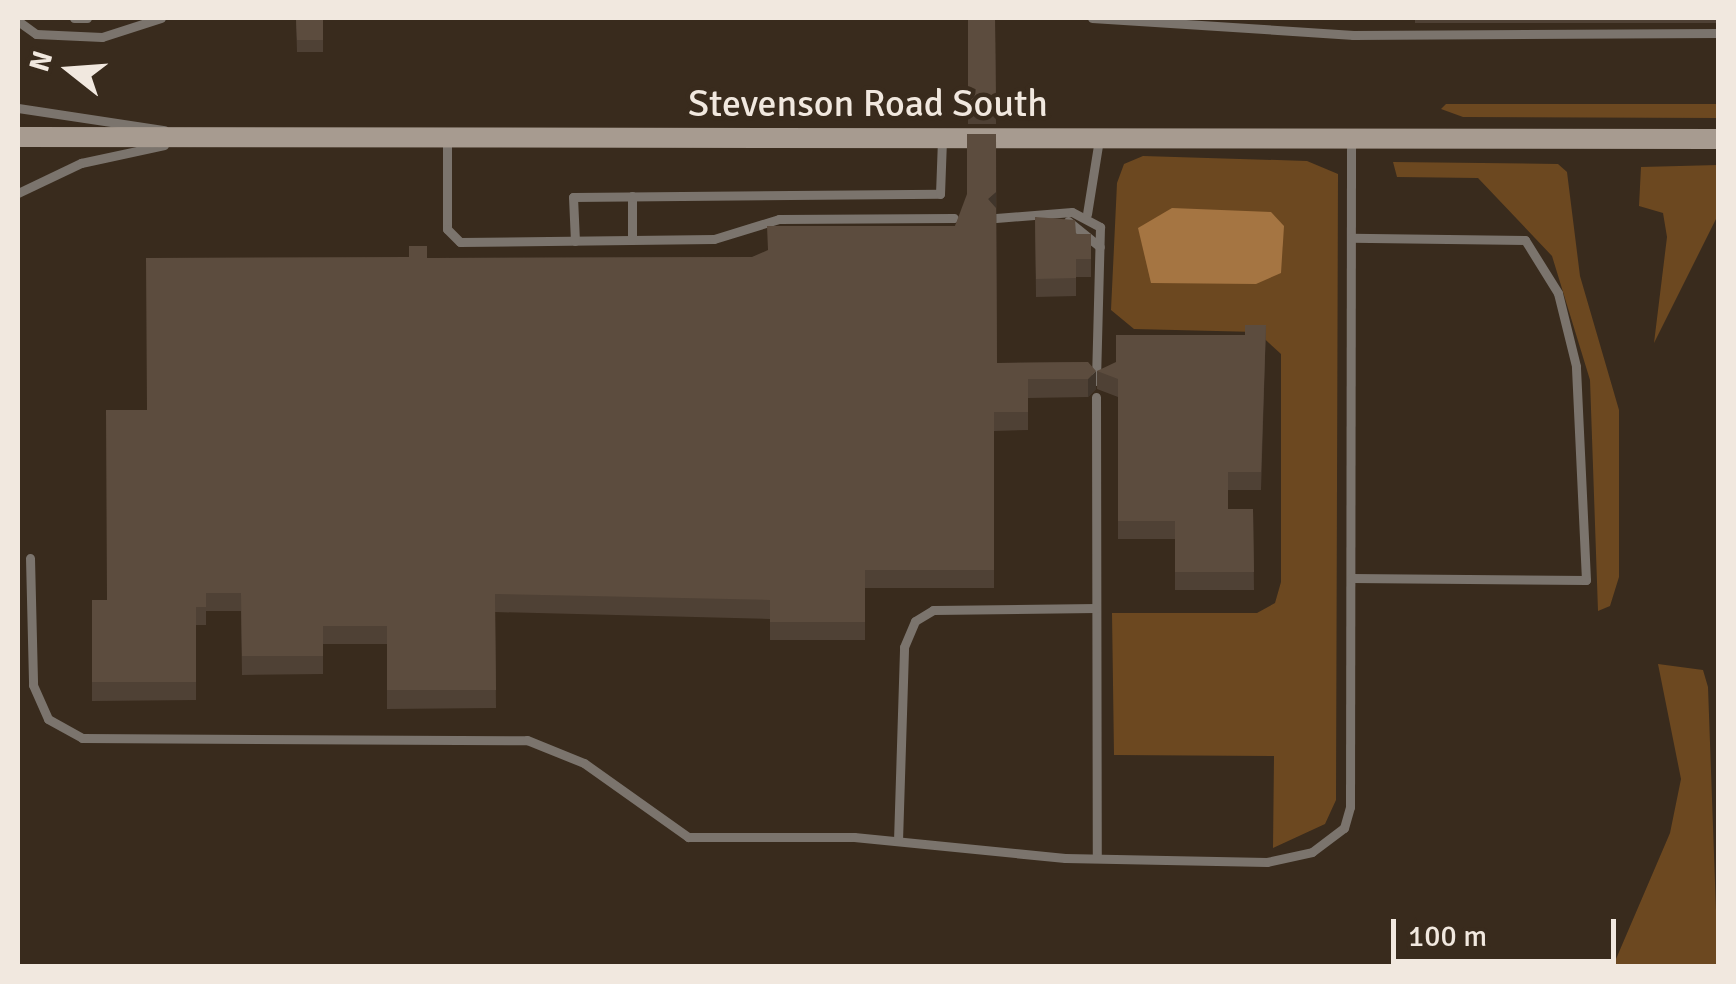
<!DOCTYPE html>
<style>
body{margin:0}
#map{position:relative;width:1736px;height:984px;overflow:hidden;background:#392b1d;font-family:Signika,sans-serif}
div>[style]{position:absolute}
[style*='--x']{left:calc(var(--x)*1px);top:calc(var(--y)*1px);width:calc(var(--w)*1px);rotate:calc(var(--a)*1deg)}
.green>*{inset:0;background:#6c4820}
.water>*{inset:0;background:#a57542}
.service>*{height:9px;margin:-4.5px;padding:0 4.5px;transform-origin:4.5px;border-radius:4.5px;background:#7b746d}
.secondary>*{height:20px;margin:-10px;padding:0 10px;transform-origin:10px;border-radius:10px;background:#a79b90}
.wall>*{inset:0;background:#4f4135}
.shaded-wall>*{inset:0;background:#40352b}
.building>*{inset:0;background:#5c4c3e}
span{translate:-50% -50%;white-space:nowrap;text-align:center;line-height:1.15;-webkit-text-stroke:9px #392b1d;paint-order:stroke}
.street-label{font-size:38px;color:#f1e8df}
.frame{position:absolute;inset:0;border:20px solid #f1e8df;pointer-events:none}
.north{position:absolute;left:20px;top:20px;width:100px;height:100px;-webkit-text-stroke:8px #392b1d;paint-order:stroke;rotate:287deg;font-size:28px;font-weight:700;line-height:40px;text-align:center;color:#f1e8df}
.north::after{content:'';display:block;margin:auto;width:35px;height:45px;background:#f1e8df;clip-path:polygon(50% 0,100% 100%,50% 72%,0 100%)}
.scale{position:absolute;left:1391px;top:919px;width:225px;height:45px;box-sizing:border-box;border:5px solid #f1e8df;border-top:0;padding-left:12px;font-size:30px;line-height:35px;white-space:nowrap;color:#f1e8df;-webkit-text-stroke:8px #392b1d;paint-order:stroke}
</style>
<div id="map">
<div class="green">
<i style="clip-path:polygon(1446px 104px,1718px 104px,1718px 118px,1463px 117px,1441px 109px)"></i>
<i style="clip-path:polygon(1143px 156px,1307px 161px,1338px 174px,1336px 800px,1325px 824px,1273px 848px,1274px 756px,1114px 755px,1112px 613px,1257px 613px,1275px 603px,1281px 582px,1281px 354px,1257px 332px,1134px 329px,1111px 310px,1117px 183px,1124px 164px)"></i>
<i style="clip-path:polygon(1393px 162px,1558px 164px,1567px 172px,1580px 276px,1619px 410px,1619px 577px,1610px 606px,1598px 611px,1590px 380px,1552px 256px,1478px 178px,1397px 177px)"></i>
<i style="clip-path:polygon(1718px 165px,1718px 215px,1654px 343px,1667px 237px,1663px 213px,1639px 206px,1641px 167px)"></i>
<i style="clip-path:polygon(1658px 664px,1703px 670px,1708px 687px,1718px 966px,1613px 966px,1670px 833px,1681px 779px)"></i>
</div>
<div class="water">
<i style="clip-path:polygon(1172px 208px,1271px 212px,1284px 226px,1281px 273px,1256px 284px,1151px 283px,1138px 228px)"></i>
</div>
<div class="service">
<i style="--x:74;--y:18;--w:13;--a:0"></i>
<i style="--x:1092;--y:18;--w:262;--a:3.7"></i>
<i style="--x:1353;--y:35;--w:365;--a:-0.3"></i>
<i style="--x:18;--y:21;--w:22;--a:36"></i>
<i style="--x:36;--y:34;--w:66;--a:2.6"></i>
<i style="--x:102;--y:37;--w:62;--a:-17.9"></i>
<i style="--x:18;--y:108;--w:148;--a:8.6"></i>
<i style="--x:447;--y:138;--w:91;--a:90"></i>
<i style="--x:447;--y:229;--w:18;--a:45"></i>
<i style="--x:460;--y:242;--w:254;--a:-0.7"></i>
<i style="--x:714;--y:239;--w:68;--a:-17.1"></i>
<i style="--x:779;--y:219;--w:175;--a:-0.3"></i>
<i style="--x:18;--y:193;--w:70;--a:-25.5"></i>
<i style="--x:81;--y:163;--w:85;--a:-12.2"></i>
<i style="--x:632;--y:196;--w:44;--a:90"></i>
<i style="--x:1087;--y:214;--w:76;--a:-80.9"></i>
<i style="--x:996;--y:218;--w:76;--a:-4.5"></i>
<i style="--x:1072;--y:212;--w:32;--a:28"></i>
<i style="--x:1100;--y:227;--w:154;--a:91.5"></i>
<i style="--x:1068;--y:221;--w:41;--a:39.1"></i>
<i style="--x:575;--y:241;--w:44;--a:-92.6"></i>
<i style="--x:573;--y:197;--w:367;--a:-0.5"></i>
<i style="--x:940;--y:194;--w:55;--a:-87.9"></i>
<i style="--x:1096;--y:397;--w:461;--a:89.9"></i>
<i style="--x:30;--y:558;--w:127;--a:88.6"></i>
<i style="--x:33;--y:685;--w:37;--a:66"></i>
<i style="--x:48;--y:719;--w:39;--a:29"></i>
<i style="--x:82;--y:738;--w:445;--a:0.3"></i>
<i style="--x:527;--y:740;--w:61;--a:22"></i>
<i style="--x:584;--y:763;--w:128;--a:35.4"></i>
<i style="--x:688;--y:837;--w:166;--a:0"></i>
<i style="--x:854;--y:837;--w:212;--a:5.7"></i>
<i style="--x:1065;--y:858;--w:202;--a:1.1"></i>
<i style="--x:1267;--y:862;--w:46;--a:-12.5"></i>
<i style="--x:1312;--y:852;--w:40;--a:-37"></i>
<i style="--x:1344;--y:828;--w:22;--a:-74"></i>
<i style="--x:1350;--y:807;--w:668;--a:-89.91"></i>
<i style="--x:1351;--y:578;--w:235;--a:0.5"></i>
<i style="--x:1586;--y:580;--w:214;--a:-92.7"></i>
<i style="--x:1576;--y:366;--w:75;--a:-103.9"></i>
<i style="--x:1558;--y:293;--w:62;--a:-121.9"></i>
<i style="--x:1525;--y:240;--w:174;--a:-179.3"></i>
<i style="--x:898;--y:841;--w:194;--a:-88.2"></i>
<i style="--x:904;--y:647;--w:28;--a:-67"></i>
<i style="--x:915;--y:621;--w:21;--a:-31"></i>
<i style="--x:933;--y:610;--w:163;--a:-0.7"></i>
</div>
<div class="secondary">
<i style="--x:18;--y:137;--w:1700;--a:0.07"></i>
</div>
<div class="wall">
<i style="clip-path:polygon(296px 18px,323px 18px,323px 52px,297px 52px)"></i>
<i style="clip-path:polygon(968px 18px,995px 18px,996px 124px,968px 124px)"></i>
<i style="clip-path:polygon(1415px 18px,1718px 18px,1718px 23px,1415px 23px)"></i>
<i style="clip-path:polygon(996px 134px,997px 363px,1088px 362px,1096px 389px,1088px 397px,1028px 398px,1028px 430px,994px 431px,994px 588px,865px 588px,865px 640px,770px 640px,770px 619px,495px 612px,496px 708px,387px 709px,387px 644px,323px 644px,323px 674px,242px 675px,241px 611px,206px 611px,206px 625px,196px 625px,196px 700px,92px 701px,92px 600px,107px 600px,147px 410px,427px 258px,752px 257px,955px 226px)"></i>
<i style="clip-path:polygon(1035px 217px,1076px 234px,1091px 234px,1091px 277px,1076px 277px,1076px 296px,1036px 297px)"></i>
<i style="clip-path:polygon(1266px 325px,1261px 490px,1228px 490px,1228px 509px,1253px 509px,1254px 590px,1175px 590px,1175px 539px,1118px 539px,1118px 397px,1097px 389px,1097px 371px,1245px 335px)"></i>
</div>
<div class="shaded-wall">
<i style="clip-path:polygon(996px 192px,996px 210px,988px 199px)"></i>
<i style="clip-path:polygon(1096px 371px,1096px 389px,1088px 397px,1088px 379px)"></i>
</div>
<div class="building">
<i style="clip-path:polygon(296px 18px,323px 18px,323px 40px,297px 40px)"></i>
<i style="clip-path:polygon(968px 18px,995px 18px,996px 106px,968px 106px)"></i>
<i style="clip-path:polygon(967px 134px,996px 134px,996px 192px,988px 199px,996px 208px,997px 363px,1088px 362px,1096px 371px,1088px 379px,1028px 379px,1028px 412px,994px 412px,994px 570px,865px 570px,865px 622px,770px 622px,770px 600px,495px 594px,496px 690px,387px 690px,387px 626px,323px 626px,323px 656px,242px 656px,241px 593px,206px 593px,206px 607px,196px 607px,196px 682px,92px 682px,92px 600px,107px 600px,106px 410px,147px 410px,146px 258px,409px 257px,409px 246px,427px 246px,427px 258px,752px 257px,768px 250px,767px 226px,955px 226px,967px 194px)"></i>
<i style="clip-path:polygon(1035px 217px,1075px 220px,1076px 234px,1091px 234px,1091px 259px,1076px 259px,1076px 278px,1036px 279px)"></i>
<i style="clip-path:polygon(1245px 325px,1266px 325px,1261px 472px,1228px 472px,1228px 509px,1253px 509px,1254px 572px,1175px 572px,1175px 521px,1118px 521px,1118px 379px,1097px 371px,1116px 362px,1116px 335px,1245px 335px)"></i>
</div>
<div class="street-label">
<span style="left:868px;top:104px">Stevenson Road South</span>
</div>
<div class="frame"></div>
<div class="north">N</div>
<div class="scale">100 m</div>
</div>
